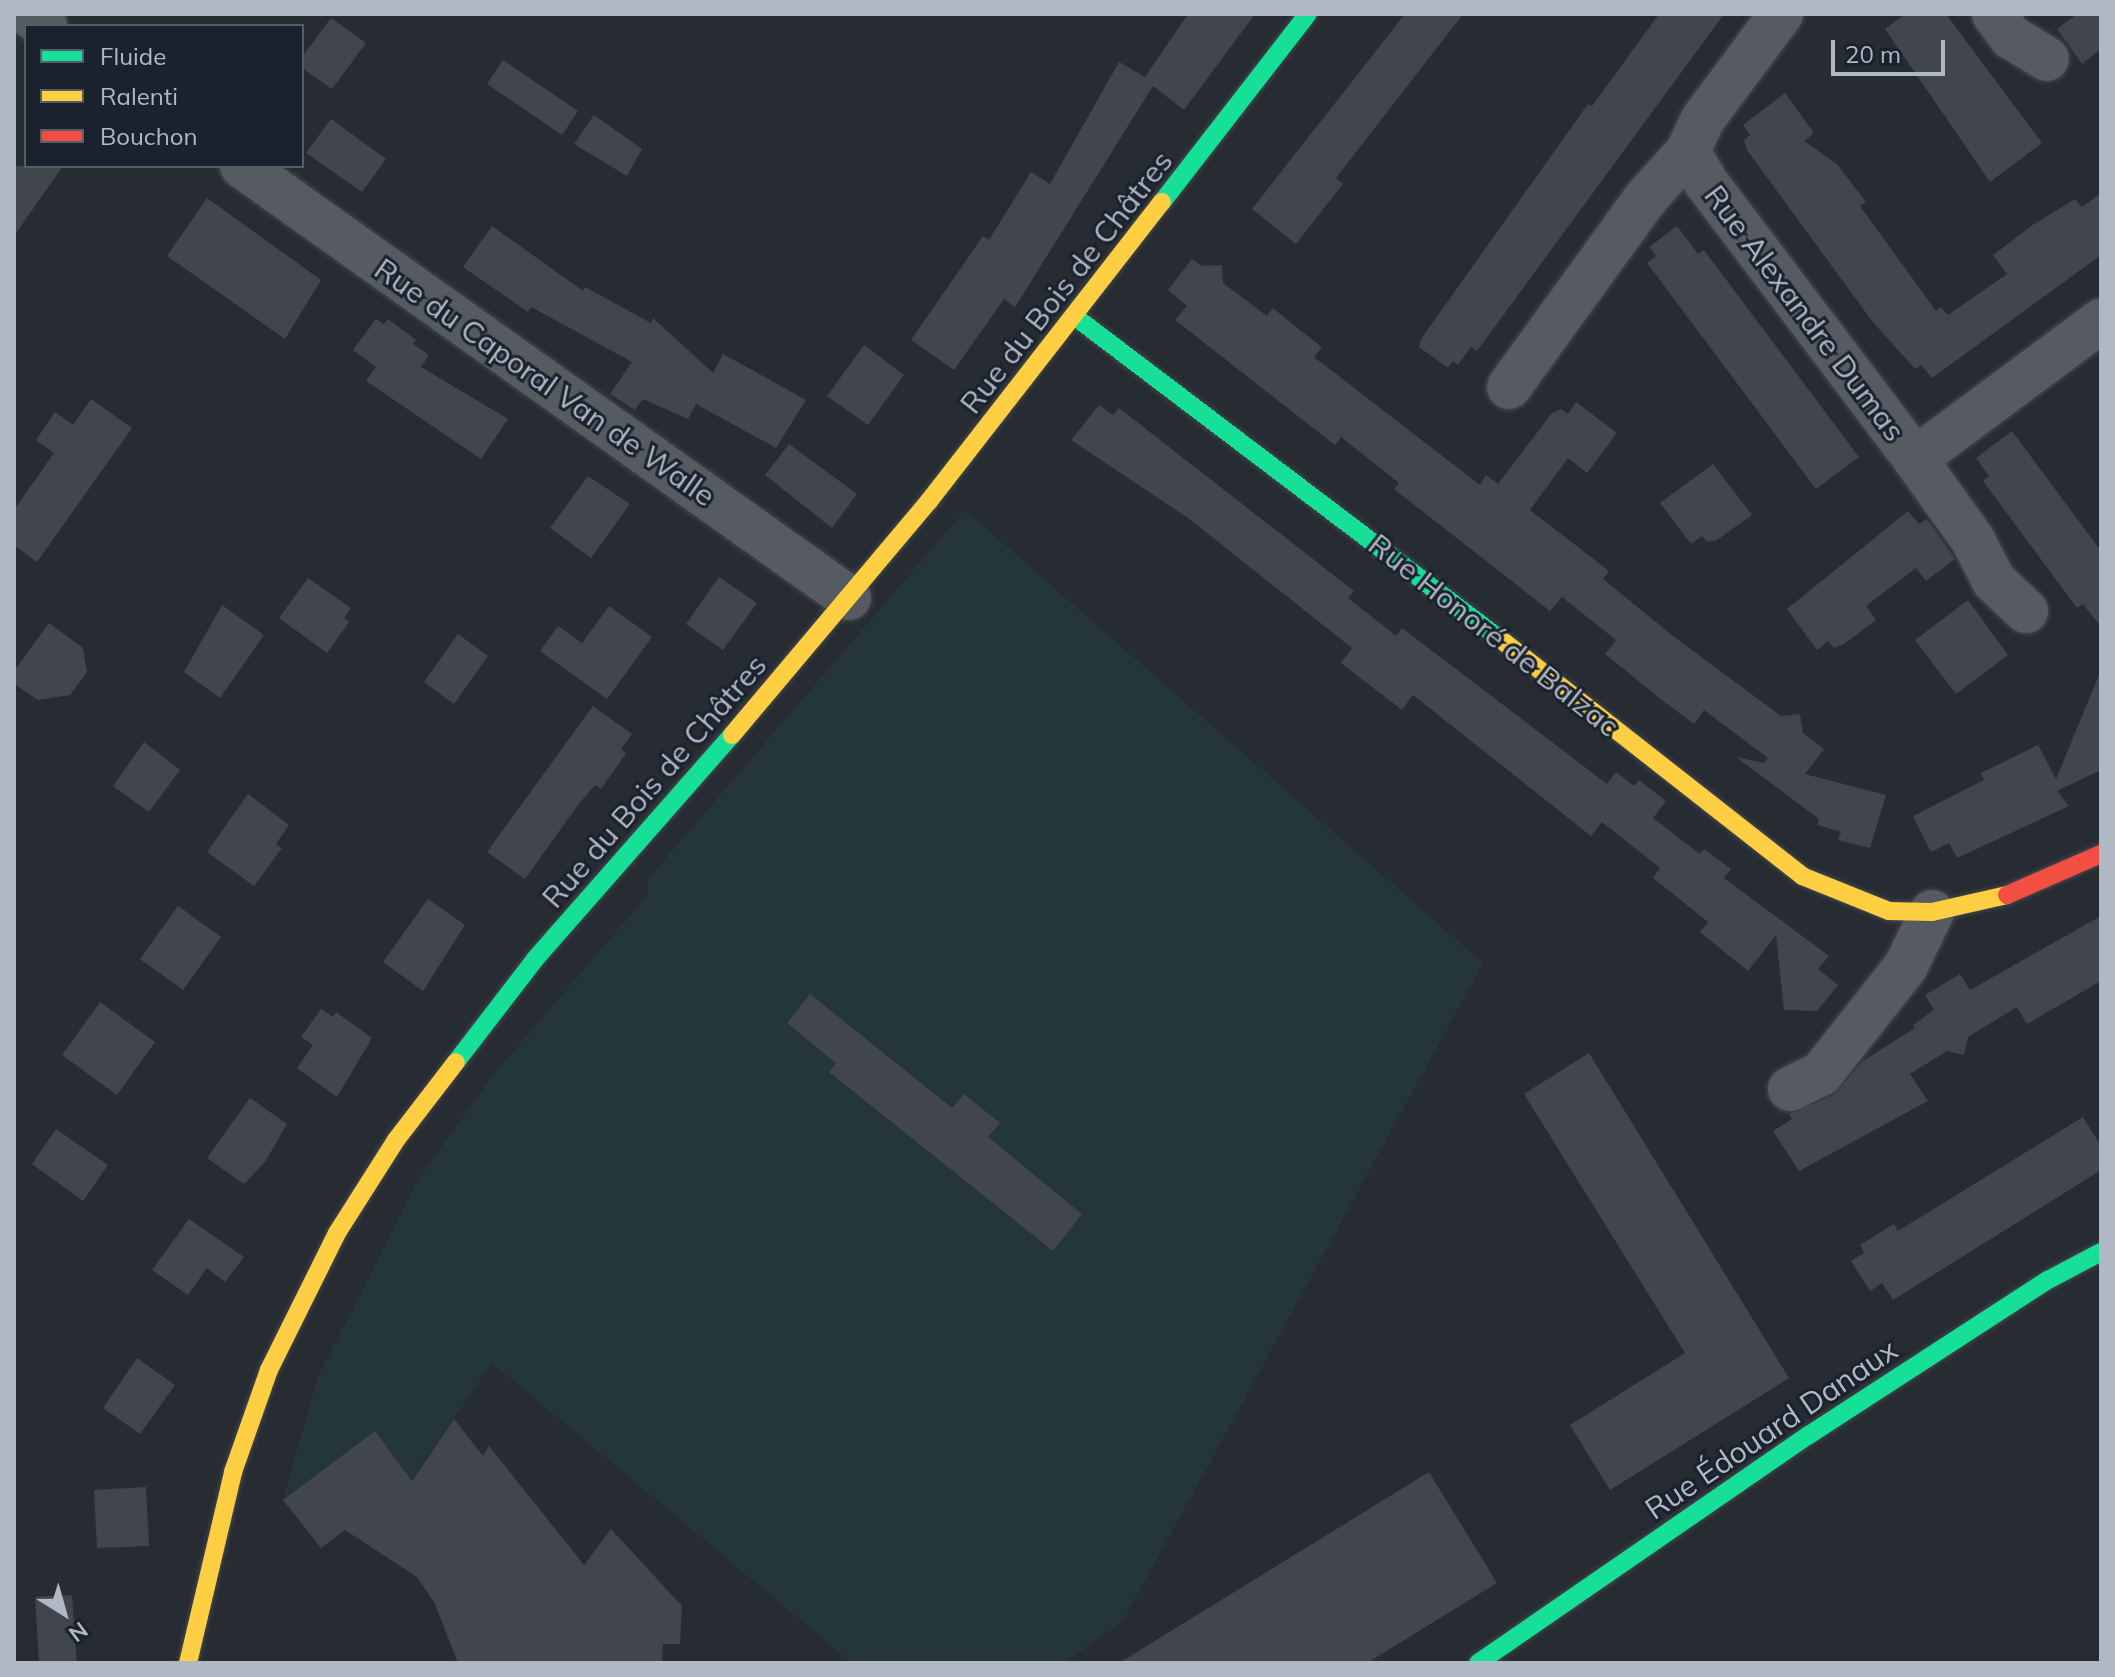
<!DOCTYPE html>
<meta charset="utf-8">
<style>
body{margin:0}
#map{position:relative;width:2115px;height:1677px;overflow:hidden;background:#272c33;font-family:Mulish,sans-serif}
div>[style]{position:absolute}
[style*='--x']{left:calc(var(--x)*1px);top:calc(var(--y)*1px);width:calc(var(--w)*1px);rotate:calc(var(--a)*1deg)}
.green>*{inset:0;background:#243639}
.building>*{inset:0;background:#41454c}
.roads{filter:drop-shadow(0 0 2px #43474c) drop-shadow(0 0 2px #43474c)}
.street>*{height:44px;margin:-22px;padding:0 22px;transform-origin:22px;border-radius:22px;background:#565a61}
.fast>*{height:18px;margin:-9px;padding:0 9px;transform-origin:9px;border-radius:9px;background:#16e098}
.slow>*{height:18px;margin:-9px;padding:0 9px;transform-origin:9px;border-radius:9px;background:#ffcf43}
.jam>*{height:18px;margin:-9px;padding:0 9px;transform-origin:9px;border-radius:9px;background:#f24e42}
span{translate:-50% -50%;white-space:nowrap;text-align:center;line-height:1.15;-webkit-text-stroke:6px #1a222d;paint-order:stroke}
.street-label{font-size:30px;color:#b0b8c5}
.frame{position:absolute;inset:0;border:16px solid #b0b8c5;pointer-events:none}
.legend{position:absolute;left:24px;top:24px;width:280px;height:144px;box-sizing:border-box;background:#1a222d;border:2px solid #565e6a;margin:0;padding:10px 14px;list-style:none;font-size:24px;color:#b0b8c5}
.legend li{display:flex;align-items:center;gap:16px;height:40px}
.legend b{width:40px;border:2px solid #565e6a}
.north{position:absolute;left:24px;top:1573px;width:80px;height:80px;-webkit-text-stroke:6px #1a222d;paint-order:stroke;rotate:143deg;font-size:22px;font-weight:700;line-height:32px;text-align:center;color:#b0b8c5}
.north::after{content:'';display:block;margin:auto;width:28px;height:36px;background:#b0b8c5;clip-path:polygon(50% 0,100% 100%,50% 72%,0 100%)}
.scale{position:absolute;left:1831px;top:40px;width:114px;height:36px;box-sizing:border-box;border:4px solid #b0b8c5;border-top:0;padding-left:10px;font-size:24px;line-height:28px;white-space:nowrap;color:#b0b8c5;-webkit-text-stroke:6px #1a222d;paint-order:stroke}
</style>
<div id="map">
<div class="green">
<i style="clip-path:polygon(965px 510px,1483px 963px,1123px 1621px,1064px 1663px,852px 1663px,492px 1363px,411px 1480px,375px 1431px,283px 1500px,318px 1377px,420px 1177px,493px 1075px,647px 896px,648px 879px)"></i>
</div>
<div class="building">
<i style="clip-path:polygon(1188px 14px,1255px 14px,1184px 110px,1153px 86px,1015px 307px,1004px 299px,954px 370px,911px 340px,983px 236px,989px 240px,1031px 172px,1050px 184px,1119px 62px,1145px 77px)"></i>
<i style="clip-path:polygon(1405px 14px,1463px 14px,1336px 178px,1343px 184px,1296px 244px,1252px 209px)"></i>
<i style="clip-path:polygon(1659px 14px,1724px 14px,1477px 351px,1471px 347px,1458px 365px,1453px 361px,1448px 368px,1419px 347px,1421px 339px,1588px 104px,1592px 106px)"></i>
<i style="clip-path:polygon(1905px 14px,1946px 14px,2042px 143px,1990px 182px,1885px 29px)"></i>
<i style="clip-path:polygon(2077px 14px,2101px 14px,2101px 49px,2082px 64px,2057px 29px)"></i>
<i style="clip-path:polygon(331px 18px,366px 43px,332px 89px,302px 68px,302px 57px)"></i>
<i style="clip-path:polygon(503px 60px,578px 111px,562px 135px,487px 84px)"></i>
<i style="clip-path:polygon(1785px 93px,1814px 133px,1804px 141px,1837px 164px,1866px 202px,1860px 206px,1936px 311px,1941px 307px,1948px 315px,2007px 274px,1993px 255px,2034px 224px,2075px 199px,2082px 207px,2101px 193px,2101px 255px,1932px 378px,1921px 365px,1915px 369px,1872px 321px,1747px 150px,1744px 140px,1750px 135px,1743px 125px)"></i>
<i style="clip-path:polygon(594px 115px,642px 149px,627px 176px,574px 144px)"></i>
<i style="clip-path:polygon(331px 119px,386px 159px,362px 192px,306px 153px)"></i>
<i style="clip-path:polygon(14px 166px,63px 166px,14px 236px)"></i>
<i style="clip-path:polygon(207px 198px,321px 280px,285px 339px,167px 256px)"></i>
<i style="clip-path:polygon(492px 226px,583px 291px,585px 287px,651px 323px,653px 318px,713px 373px,723px 354px,806px 400px,776px 448px,696px 404px,688px 419px,643px 399px,635px 410px,610px 394px,632px 362px,531px 307px,528px 312px,463px 267px)"></i>
<i style="clip-path:polygon(1677px 226px,1698px 254px,1704px 250px,1859px 457px,1816px 489px,1647px 263px,1656px 256px,1649px 247px)"></i>
<i style="clip-path:polygon(1192px 259px,1202px 266px,1222px 265px,1223px 283px,1267px 316px,1273px 308px,1301px 331px,1322px 347px,1314px 357px,1480px 485px,1486px 475px,1498px 484px,1552px 413px,1561px 409px,1568px 414px,1576px 402px,1617px 433px,1587px 473px,1568px 458px,1530px 510px,1609px 571px,1603px 579px,1673px 636px,1781px 716px,1800px 714px,1803px 733px,1824px 749px,1805px 774px,1886px 795px,1870px 848px,1838px 840px,1841px 832px,1817px 825px,1819px 819px,1736px 757px,1764px 763px,1768px 758px,1704px 710px,1694px 724px,1662px 700px,1605px 654px,1616px 640px,1562px 597px,1550px 611px,1394px 489px,1399px 483px,1341px 437px,1335px 445px,1175px 320px,1187px 306px,1168px 290px)"></i>
<i style="clip-path:polygon(376px 319px,384px 324px,388px 319px,416px 340px,413px 344px,429px 355px,421px 367px,508px 419px,481px 459px,366px 381px,376px 367px,353px 350px)"></i>
<i style="clip-path:polygon(864px 345px,904px 375px,868px 425px,827px 396px)"></i>
<i style="clip-path:polygon(91px 399px,132px 428px,37px 562px,14px 545px,14px 510px,54px 453px,36px 440px,55px 412px,73px 425px)"></i>
<i style="clip-path:polygon(1099px 405px,1113px 415px,1119px 408px,1354px 591px,1348px 598px,1396px 636px,1402px 628px,1607px 784px,1616px 772px,1634px 786px,1639px 780px,1666px 801px,1653px 818px,1700px 854px,1704px 849px,1731px 869px,1724px 878px,1829px 956px,1818px 969px,1838px 985px,1817px 1011px,1784px 1010px,1776px 935px,1748px 971px,1700px 932px,1708px 922px,1653px 878px,1660px 868px,1602px 822px,1591px 836px,1413px 695px,1402px 710px,1341px 663px,1352px 648px,1188px 518px,1071px 440px)"></i>
<i style="clip-path:polygon(2012px 431px,2101px 551px,2101px 627px,2083px 604px,2077px 608px,1983px 481px,1989px 476px,1976px 458px)"></i>
<i style="clip-path:polygon(789px 444px,857px 494px,832px 528px,765px 475px)"></i>
<i style="clip-path:polygon(1713px 464px,1752px 515px,1717px 540px,1707px 542px,1702px 536px,1691px 544px,1660px 503px)"></i>
<i style="clip-path:polygon(588px 476px,630px 504px,591px 558px,550px 528px)"></i>
<i style="clip-path:polygon(1908px 511px,1919px 524px,1926px 519px,1931px 524px,1955px 559px,1926px 581px,1916px 568px,1866px 606px,1876px 620px,1844px 644px,1834px 648px,1828px 641px,1817px 650px,1787px 609px)"></i>
<i style="clip-path:polygon(719px 577px,757px 603px,723px 650px,686px 624px)"></i>
<i style="clip-path:polygon(308px 578px,351px 608px,344px 618px,349px 622px,327px 653px,279px 618px)"></i>
<i style="clip-path:polygon(1968px 600px,2008px 655px,1956px 694px,1915px 640px)"></i>
<i style="clip-path:polygon(222px 605px,264px 635px,220px 698px,184px 672px)"></i>
<i style="clip-path:polygon(609px 606px,652px 637px,607px 699px,540px 651px,558px 626px,582px 643px)"></i>
<i style="clip-path:polygon(49px 623px,83px 648px,87px 672px,70px 695px,38px 700px,14px 684px,14px 671px)"></i>
<i style="clip-path:polygon(458px 634px,488px 656px,454px 704px,424px 682px)"></i>
<i style="clip-path:polygon(2101px 670px,2101px 770px,2057px 791px,2069px 806px,1957px 858px,1949px 843px,1931px 852px,1913px 816px,1984px 780px,1981px 773px,2038px 745px,2056px 779px)"></i>
<i style="clip-path:polygon(593px 706px,632px 734px,621px 749px,626px 753px,601px 789px,595px 785px,578px 805px,525px 879px,487px 852px)"></i>
<i style="clip-path:polygon(144px 742px,180px 770px,149px 812px,113px 786px)"></i>
<i style="clip-path:polygon(248px 794px,289px 825px,276px 844px,282px 848px,254px 886px,207px 852px)"></i>
<i style="clip-path:polygon(428px 899px,465px 925px,423px 991px,383px 962px)"></i>
<i style="clip-path:polygon(178px 906px,221px 937px,183px 990px,140px 959px)"></i>
<i style="clip-path:polygon(2101px 916px,2101px 981px,2027px 1024px,2017px 1007px,1968px 1037px,1964px 1055px,1947px 1051px,1910px 1074px,1928px 1101px,1799px 1171px,1773px 1131px,1792px 1119px,1789px 1114px,1832px 1096px,1863px 1061px,1915px 1028px,1913px 1025px,1934px 1010px,1925px 995px,1960px 974px,1970px 990px)"></i>
<i style="clip-path:polygon(810px 994px,952px 1108px,964px 1094px,1000px 1123px,988px 1137px,1082px 1214px,1053px 1251px,829px 1072px,836px 1063px,787px 1023px)"></i>
<i style="clip-path:polygon(100px 1002px,155px 1042px,117px 1095px,62px 1055px)"></i>
<i style="clip-path:polygon(321px 1009px,333px 1017px,336px 1012px,372px 1038px,337px 1097px,297px 1068px,313px 1045px,301px 1037px)"></i>
<i style="clip-path:polygon(1589px 1053px,1789px 1378px,1610px 1490px,1570px 1425px,1685px 1353px,1524px 1094px)"></i>
<i style="clip-path:polygon(250px 1098px,287px 1124px,265px 1162px,244px 1184px,207px 1158px)"></i>
<i style="clip-path:polygon(2083px 1117px,2101px 1146px,2101px 1170px,1893px 1300px,1882px 1283px,1870px 1291px,1851px 1261px,1864px 1253px,1860px 1245px,1894px 1224px,1898px 1231px)"></i>
<i style="clip-path:polygon(56px 1129px,108px 1165px,83px 1201px,32px 1164px)"></i>
<i style="clip-path:polygon(189px 1219px,244px 1257px,225px 1282px,207px 1268px,188px 1295px,152px 1270px)"></i>
<i style="clip-path:polygon(137px 1358px,175px 1385px,140px 1434px,103px 1408px)"></i>
<i style="clip-path:polygon(454px 1419px,483px 1456px,489px 1446px,584px 1565px,611px 1529px,682px 1606px,680px 1644px,663px 1644px,662px 1663px,458px 1663px,435px 1604px,417px 1577px,345px 1530px,321px 1548px,283px 1500px,375px 1431px,412px 1481px)"></i>
<i style="clip-path:polygon(1429px 1472px,1497px 1583px,1367px 1663px,1119px 1663px)"></i>
<i style="clip-path:polygon(146px 1487px,149px 1546px,97px 1548px,94px 1490px)"></i>
<i style="clip-path:polygon(72px 1595px,77px 1663px,39px 1663px,35px 1597px)"></i>
</div>
<div class="roads">
<div class="street">
<i style="--x:28;--y:14;--w:21;--a:35"></i>
<i style="--x:1994;--y:14;--w:29;--a:54"></i>
<i style="--x:2011;--y:37;--w:42;--a:31.4"></i>
<i style="--x:1688;--y:151;--w:34;--a:60"></i>
<i style="--x:1705;--y:181;--w:348;--a:52.9"></i>
<i style="--x:1915;--y:459;--w:232;--a:-36.6"></i>
<i style="--x:242;--y:166;--w:745;--a:35.44"></i>
<i style="--x:1509;--y:387;--w:232;--a:-54.1"></i>
<i style="--x:1645;--y:199;--w:64;--a:-48.1"></i>
<i style="--x:1688;--y:151;--w:35;--a:-65"></i>
<i style="--x:1703;--y:119;--w:131;--a:-53.4"></i>
<i style="--x:1915;--y:459;--w:100;--a:54.4"></i>
<i style="--x:1973;--y:540;--w:46;--a:62.9"></i>
<i style="--x:1994;--y:581;--w:44;--a:43.2"></i>
<i style="--x:1790;--y:1089;--w:34;--a:-26"></i>
<i style="--x:1821;--y:1074;--w:137;--a:-51.8"></i>
<i style="--x:1906;--y:966;--w:60;--a:-64.3"></i>
</div>
<div class="fast">
<i style="--x:1162;--y:202;--w:238;--a:-52.2"></i>
<i style="--x:1074;--y:316;--w:540;--a:37.17"></i>
<i style="--x:456;--y:1062;--w:131;--a:-52.4"></i>
<i style="--x:536;--y:958;--w:297;--a:-48.7"></i>
<i style="--x:1478;--y:1663;--w:402;--a:-34.6"></i>
<i style="--x:1809;--y:1435;--w:285;--a:-33"></i>
<i style="--x:2048;--y:1280;--w:60;--a:-27.8"></i>
</div>
<div class="slow">
<i style="--x:1504;--y:642;--w:379;--a:38.1"></i>
<i style="--x:1802;--y:876;--w:94;--a:21.9"></i>
<i style="--x:1889;--y:911;--w:43;--a:1.3"></i>
<i style="--x:1932;--y:912;--w:77;--a:-12.8"></i>
<i style="--x:732;--y:735;--w:306;--a:-49.9"></i>
<i style="--x:929;--y:501;--w:379;--a:-52.1"></i>
<i style="--x:188;--y:1663;--w:196;--a:-76.7"></i>
<i style="--x:233;--y:1472;--w:108;--a:-70.6"></i>
<i style="--x:269;--y:1370;--w:153;--a:-63.6"></i>
<i style="--x:337;--y:1233;--w:110;--a:-57.6"></i>
<i style="--x:396;--y:1140;--w:98;--a:-52.4"></i>
</div>
<div class="jam">
<i style="--x:2007;--y:895;--w:103;--a:-23.6"></i>
</div>
</div>
<div class="street-label">
<span style="left:1066px;top:282px;rotate:-52deg">Rue du Bois de Châtres</span>
<span style="left:1805px;top:313px;rotate:53deg">Rue Alexandre Dumas</span>
<span style="left:545px;top:382px;rotate:35deg">Rue du Caporal Van de Walle</span>
<span style="left:1494px;top:635px;rotate:38deg">Rue Honoré de Balzac</span>
<span style="left:654px;top:781px;rotate:-49deg">Rue du Bois de Châtres</span>
<span style="left:1771px;top:1429px;rotate:-34deg">Rue Édouard Danaux</span>
</div>
<div class="frame"></div>
<ul class="legend">
<li><b style="height:10px;background:#16e098"></b>Fluide</li>
<li><b style="height:10px;background:#ffcf43"></b>Ralenti</li>
<li><b style="height:10px;background:#f24e42"></b>Bouchon</li>
</ul>
<div class="north">N</div>
<div class="scale">20 m</div>
</div>
